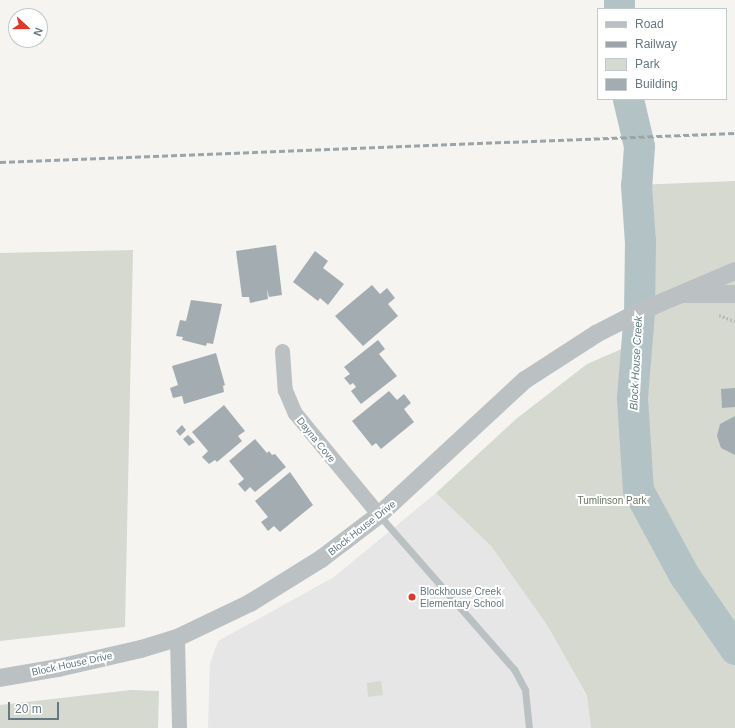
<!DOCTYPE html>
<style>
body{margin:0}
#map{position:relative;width:735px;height:728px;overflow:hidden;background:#f5f4f1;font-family:Helvetica,sans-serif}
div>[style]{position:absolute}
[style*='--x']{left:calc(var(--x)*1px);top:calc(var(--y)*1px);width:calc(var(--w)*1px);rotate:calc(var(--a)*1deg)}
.built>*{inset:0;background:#e5e6e5}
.green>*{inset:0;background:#d5d9d0}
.river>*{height:31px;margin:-15.5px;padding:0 15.5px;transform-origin:15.5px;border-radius:15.5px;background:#b3c2c4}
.building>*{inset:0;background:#a3adb1}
.path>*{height:2.5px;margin-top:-1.25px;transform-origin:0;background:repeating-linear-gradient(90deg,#b6babb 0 2px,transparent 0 4px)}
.service>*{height:7px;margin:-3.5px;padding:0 3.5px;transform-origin:3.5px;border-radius:3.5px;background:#bbc1c3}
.minor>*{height:15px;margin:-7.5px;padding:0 7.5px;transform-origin:7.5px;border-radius:7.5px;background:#bbc1c3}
.tertiary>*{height:18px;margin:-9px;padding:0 9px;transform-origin:9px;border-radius:9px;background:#bbc1c3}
.rail>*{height:3px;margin-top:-1.5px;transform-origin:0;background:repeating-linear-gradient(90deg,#9ba4a8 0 6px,transparent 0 9px)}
.dots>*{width:11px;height:11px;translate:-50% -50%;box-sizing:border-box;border:2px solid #fff;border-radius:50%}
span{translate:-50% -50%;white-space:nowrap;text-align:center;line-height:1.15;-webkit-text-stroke:4px #fff;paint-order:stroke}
.street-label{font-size:10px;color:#657981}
.park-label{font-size:10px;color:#6b7863}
.poi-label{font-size:10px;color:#657981}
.left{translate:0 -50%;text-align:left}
.water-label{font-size:11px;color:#607b7e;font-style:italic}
.legend{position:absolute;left:597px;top:8px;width:130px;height:92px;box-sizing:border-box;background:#fff;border:1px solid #c1c9cd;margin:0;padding:5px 7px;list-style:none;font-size:12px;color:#657981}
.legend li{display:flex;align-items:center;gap:8px;height:20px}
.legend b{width:20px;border:1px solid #c1c9cd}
.north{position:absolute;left:8px;top:8px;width:40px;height:40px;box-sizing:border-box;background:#fff;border:1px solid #c1c9cd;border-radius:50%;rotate:111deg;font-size:11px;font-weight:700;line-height:16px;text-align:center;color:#657981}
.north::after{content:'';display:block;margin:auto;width:14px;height:18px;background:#dc392a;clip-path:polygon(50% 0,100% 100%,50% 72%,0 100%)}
.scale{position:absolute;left:8px;top:702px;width:51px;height:18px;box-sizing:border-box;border:2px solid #657981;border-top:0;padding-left:5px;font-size:12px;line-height:14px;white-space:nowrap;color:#657981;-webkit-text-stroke:3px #fff;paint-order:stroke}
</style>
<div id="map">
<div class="built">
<i style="clip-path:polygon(436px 493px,491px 546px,547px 625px,587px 697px,591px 728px,208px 728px,210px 664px,218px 641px,334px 577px)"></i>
</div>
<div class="green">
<i style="clip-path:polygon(735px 181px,735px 728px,591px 728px,587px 696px,547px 625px,491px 546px,436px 493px,516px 419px,587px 364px,640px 341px,640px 242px,636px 185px)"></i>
<i style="clip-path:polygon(133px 250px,125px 627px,0 641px,0 253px)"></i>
<i style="clip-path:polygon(381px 681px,383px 695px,368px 697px,367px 683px)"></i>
<i style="clip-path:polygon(131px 690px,159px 691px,158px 728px,0 728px,0 705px)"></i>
</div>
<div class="river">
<i style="--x:619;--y:0;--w:9;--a:90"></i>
<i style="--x:628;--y:99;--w:48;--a:76.8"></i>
<i style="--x:639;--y:146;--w:39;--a:94"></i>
<i style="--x:636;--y:185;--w:57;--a:86"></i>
<i style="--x:640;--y:242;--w:70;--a:90.8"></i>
<i style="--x:639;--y:312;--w:86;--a:94.7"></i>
<i style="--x:632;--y:398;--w:92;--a:86.3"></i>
<i style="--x:638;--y:490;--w:97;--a:61.6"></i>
<i style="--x:684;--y:575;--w:90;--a:55.4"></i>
</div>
<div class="building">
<i style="clip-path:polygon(276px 245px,282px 295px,269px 297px,267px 289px,268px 299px,250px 303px,249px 297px,242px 297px,236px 251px)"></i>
<i style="clip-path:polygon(315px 251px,328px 261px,323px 268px,344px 284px,328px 305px,320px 298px,318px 301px,293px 282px)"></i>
<i style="clip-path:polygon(372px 285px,380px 294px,387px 288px,395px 298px,388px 304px,398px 316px,363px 346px,335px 316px)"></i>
<i style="clip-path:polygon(191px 300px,222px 304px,213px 344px,207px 343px,206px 346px,182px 340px,183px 337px,176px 336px,180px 320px,186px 321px)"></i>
<i style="clip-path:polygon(378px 340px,385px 349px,379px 354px,397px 376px,361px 404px,351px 391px,356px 387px,353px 383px,350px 385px,344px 378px,350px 374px,344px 367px)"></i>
<i style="clip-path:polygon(216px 353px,225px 385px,223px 386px,224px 392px,184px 404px,182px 396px,173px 398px,170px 388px,178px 385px,172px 366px)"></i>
<i style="clip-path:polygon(735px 388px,735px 407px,722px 408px,721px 389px)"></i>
<i style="clip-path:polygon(389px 391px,397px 400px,404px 394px,411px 403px,404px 409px,414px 422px,381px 449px,376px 443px,372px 446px,352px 421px)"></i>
<i style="clip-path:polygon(224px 405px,245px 431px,238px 436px,242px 441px,217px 462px,215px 460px,209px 464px,202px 457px,208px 451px,192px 432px)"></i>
<i style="clip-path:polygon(735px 416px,735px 455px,721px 448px,717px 436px,720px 424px)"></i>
<i style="clip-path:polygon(182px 425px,186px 430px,180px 436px,176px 431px)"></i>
<i style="clip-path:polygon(188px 435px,195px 442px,189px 446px,183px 439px)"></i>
<i style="clip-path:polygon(255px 439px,267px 453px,269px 451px,272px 455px,275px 454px,286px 467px,255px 492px,250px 487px,245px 492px,238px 484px,244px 479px,229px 461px)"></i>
<i style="clip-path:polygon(290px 472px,313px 505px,280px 532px,274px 526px,268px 531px,261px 522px,268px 517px,255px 501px)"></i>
</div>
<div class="path">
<i style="--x:719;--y:315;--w:17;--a:21"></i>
</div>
<div class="service">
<i style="--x:379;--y:515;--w:205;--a:48.8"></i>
<i style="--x:514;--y:669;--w:24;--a:62"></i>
<i style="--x:525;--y:690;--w:38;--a:84"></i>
</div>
<div class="minor">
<i style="--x:282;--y:351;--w:39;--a:86"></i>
<i style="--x:285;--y:390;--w:25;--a:67"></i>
<i style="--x:295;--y:413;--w:132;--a:50.5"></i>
<i style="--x:177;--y:638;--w:90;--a:88.7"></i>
</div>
<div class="tertiary">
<i style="--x:684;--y:294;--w:51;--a:0"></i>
<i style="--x:0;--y:678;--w:59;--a:-9.8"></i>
<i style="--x:58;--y:668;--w:85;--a:-12.9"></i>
<i style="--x:141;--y:649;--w:38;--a:-17"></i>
<i style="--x:177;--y:638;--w:81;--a:-25.6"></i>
<i style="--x:250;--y:603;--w:84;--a:-31.8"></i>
<i style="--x:321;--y:559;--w:73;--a:-37.2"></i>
<i style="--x:379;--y:515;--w:199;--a:-42.8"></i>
<i style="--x:525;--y:380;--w:85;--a:-32.9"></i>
<i style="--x:596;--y:334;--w:48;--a:-27.1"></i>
<i style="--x:639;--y:312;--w:104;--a:-23.1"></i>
</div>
<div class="rail">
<i style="--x:0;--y:162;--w:736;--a:-2.26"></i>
</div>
<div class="dots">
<i style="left:412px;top:597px;background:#dc392a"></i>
</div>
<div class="street-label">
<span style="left:316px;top:440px;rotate:51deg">Dayna Cove</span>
<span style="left:362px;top:528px;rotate:-38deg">Block House Drive</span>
<span style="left:72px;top:664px;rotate:-12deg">Block House Drive</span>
</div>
<div class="park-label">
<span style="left:612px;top:501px">Tumlinson Park</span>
</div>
<div class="poi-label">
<span class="left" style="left:420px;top:597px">Blockhouse Creek<br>Elementary School</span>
</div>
<div class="water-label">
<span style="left:636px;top:363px;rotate:-87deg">Block House Creek</span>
</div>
<ul class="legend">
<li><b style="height:5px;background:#bbc1c3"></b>Road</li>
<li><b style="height:5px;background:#9ba4a8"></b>Railway</li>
<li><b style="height:11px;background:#d5d9d0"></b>Park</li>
<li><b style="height:11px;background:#a3adb1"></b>Building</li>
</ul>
<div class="north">N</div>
<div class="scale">20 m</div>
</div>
